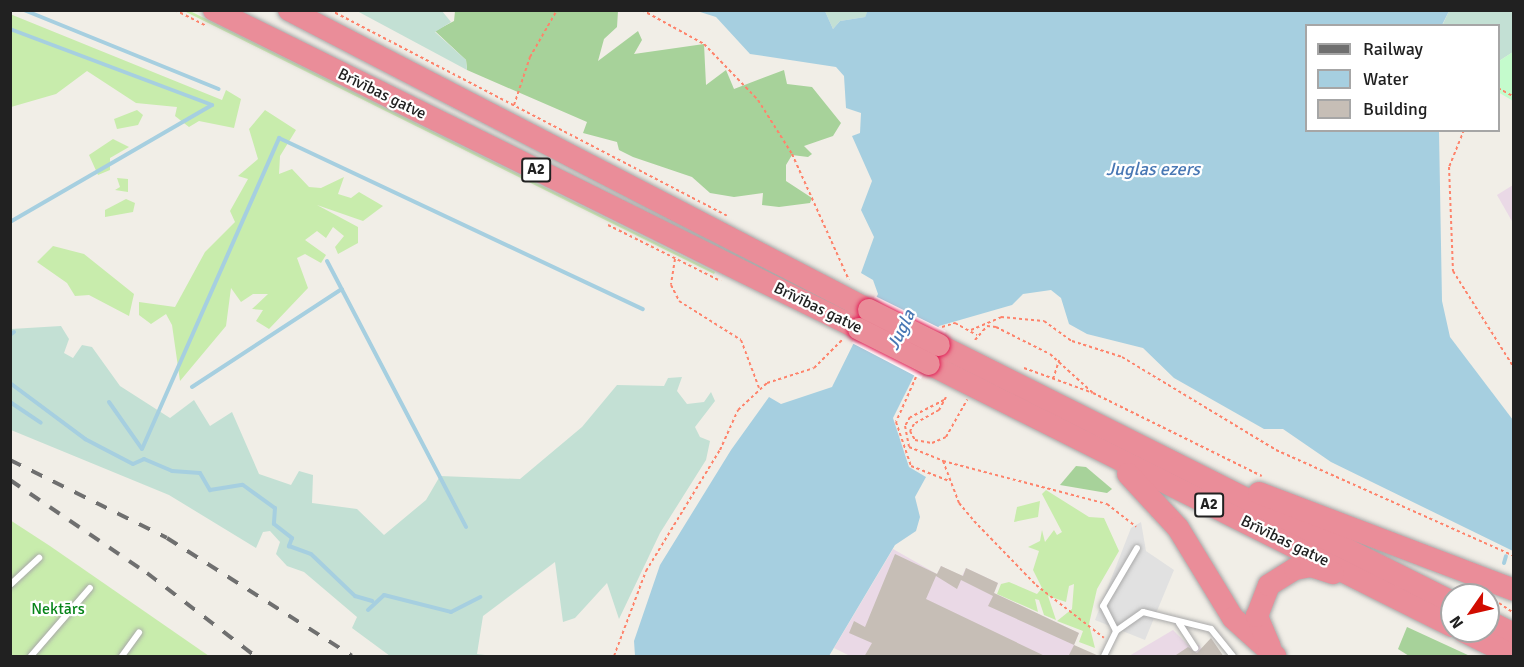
<!DOCTYPE html>
<meta charset="utf-8">
<style>
body{margin:0}
#map{position:relative;width:1524px;height:667px;overflow:hidden;background:#f1eee7;font-family:Signika,sans-serif}
div>[style]{position:absolute}
[style*='--x']{left:calc(var(--x)*1px);top:calc(var(--y)*1px);width:calc(var(--w)*1px);rotate:calc(var(--a)*1deg)}
.industrial>*{inset:0;background:#ead9e6}
.grass>*{inset:0;background:#c8ecac}
.forest>*{inset:0;background:#a7d29a}
.wetland>*{inset:0;background:#c3e0d4}
.park>*{inset:0;background:#c4fbcc}
.parking>*{inset:0;background:#e1e1e1}
.water>*{inset:0;background:#a6cfe0}
.pier>*{inset:0;background:#fff}
.stream>*{height:4px;margin:-2px;padding:0 2px;transform-origin:2px;border-radius:2px;background:#a6cfe0}
.building>*{inset:0;background:#c6beb6}
.path>*{height:2px;margin-top:-1px;transform-origin:0;background:repeating-linear-gradient(90deg,#fe836b 0 3px,transparent 0 6px)}
.roads{filter:drop-shadow(0 0 2px #a8a8a8) drop-shadow(0 0 2px #a8a8a8)}
.lane>*{height:6px;margin:-3px;padding:0 3px;transform-origin:3px;border-radius:3px;background:#fff}
.highway>*{height:22px;margin:-11px;padding:0 11px;transform-origin:11px;border-radius:11px;background:#ea8d99}
.rail>*{height:4px;margin-top:-2px;transform-origin:0;background:repeating-linear-gradient(90deg,#6f6f6f 0 12px,transparent 0 24px)}
.bridges{filter:drop-shadow(0 0 2px #e12258) drop-shadow(0 0 2px #e12258)}
.highway-bridge>*{height:22px;margin:-11px;padding:0 11px;transform-origin:11px;border-radius:11px;background:#ea8d99}
span{translate:-50% -50%;white-space:nowrap;text-align:center;line-height:1.15;-webkit-text-stroke:4.5px #fff;paint-order:stroke}
.shield-label span{padding:2px 4px;background:#fff;border:2px solid;border-radius:4px;-webkit-text-stroke-width:0}
.shield-label{font-size:15px;color:#212121;font-weight:700}
.street-label{font-size:16px;color:#212121}
.park-label{font-size:16px;color:#08851a}
.water-label{font-size:18px;color:#4978b4;font-style:italic}
.frame{position:absolute;inset:0;border:12px solid #212121;pointer-events:none}
.legend{position:absolute;left:1305px;top:24px;width:195px;height:108px;box-sizing:border-box;background:#fff;border:2px solid #a6a6a6;margin:0;padding:8px 10px;list-style:none;font-size:18px;color:#212121}
.legend li{display:flex;align-items:center;gap:12px;height:30px}
.legend b{width:30px;border:2px solid #a6a6a6}
.north{position:absolute;left:1440px;top:583px;width:60px;height:60px;box-sizing:border-box;background:#fff;border:2px solid #a6a6a6;border-radius:50%;rotate:236deg;font-size:16px;font-weight:700;line-height:24px;text-align:center;color:#212121}
.north::after{content:'';display:block;margin:auto;width:21px;height:27px;background:#d10c00;clip-path:polygon(50% 0,100% 100%,50% 72%,0 100%)}
</style>
<div id="map">
<div class="industrial">
<i style="clip-path:polygon(1513px 185px,1513px 223px,1497px 195px)"></i>
<i style="clip-path:polygon(893px 549px,937px 574px,941px 566px,962px 576px,966px 568px,998px 583px,994px 593px,1079px 633px,1074px 645px,1091px 656px,850px 656px,834px 648px)"></i>
<i style="clip-path:polygon(1173px 630px,1189px 646px,1199px 645px,1206px 656px,1129px 656px)"></i>
</div>
<div class="grass">
<i style="clip-path:polygon(184px 11px,190px 11px,715px 272px,714px 274px)"></i>
<i style="clip-path:polygon(10px 14px,222px 100px,226px 90px,241px 99px,234px 128px,199px 121px,189px 127px,175px 116px,177px 107px,136px 103px,87px 71px,56px 94px,11px 107px)"></i>
<i style="clip-path:polygon(137px 110px,143px 115px,138px 125px,117px 129px,114px 119px)"></i>
<i style="clip-path:polygon(265px 110px,296px 130px,280px 156px,279px 174px,292px 169px,309px 187px,321px 188px,344px 177px,338px 194px,351px 198px,359px 192px,383px 206px,363px 221px,317px 205px,358px 227px,358px 243px,338px 254px,335px 247px,344px 236px,333px 227px,326px 238px,317px 231px,305px 240px,326px 255px,321px 263px,305px 254px,297px 258px,308px 288px,269px 329px,256px 321px,263px 310px,252px 309px,268px 294px,253px 294px,241px 302px,231px 288px,226px 326px,180px 381px,172px 325px,166px 314px,151px 324px,139px 315px,139px 302px,175px 307px,205px 252px,235px 222px,230px 211px,248px 179px,238px 176px,258px 159px,249px 129px)"></i>
<i style="clip-path:polygon(113px 139px,129px 147px,110px 158px,110px 170px,98px 175px,89px 155px)"></i>
<i style="clip-path:polygon(117px 178px,128px 179px,128px 192px,115px 190px,120px 187px)"></i>
<i style="clip-path:polygon(126px 199px,135px 203px,133px 212px,105px 217px,105px 210px)"></i>
<i style="clip-path:polygon(53px 246px,84px 254px,134px 294px,129px 316px,89px 295px,75px 296px,67px 283px,37px 262px)"></i>
<i style="clip-path:polygon(1046px 490px,1089px 517px,1104px 518px,1119px 551px,1097px 589px,1089px 624px,1095px 648px,1079px 642px,1083px 631px,1057px 621px,1072px 609px,1074px 584px,1069px 586px,1066px 602px,1048px 596px,1056px 620px,1044px 615px,1039px 600px,1035px 599px,1038px 612px,997px 594px,1001px 584px,1009px 582px,1037px 594px,1042px 588px,1033px 570px,1039px 551px,1028px 547px,1040px 541px,1042px 530px,1045px 542px,1054px 530px,1057px 535px,1062px 532px,1042px 494px)"></i>
<i style="clip-path:polygon(1040px 501px,1038px 517px,1014px 522px,1017px 507px)"></i>
<i style="clip-path:polygon(10px 520px,50px 546px,209px 656px,11px 656px)"></i>
</div>
<div class="forest">
<i style="clip-path:polygon(455px 11px,618px 11px,617px 27px,604px 39px,598px 61px,638px 31px,642px 40px,634px 54px,704px 44px,706px 85px,726px 70px,734px 89px,784px 70px,787px 84px,812px 87px,841px 123px,833px 136px,804px 146px,812px 154px,808px 157px,792px 155px,786px 165px,786px 181px,812px 198px,810px 203px,779px 207px,762px 205px,763px 193px,734px 197px,710px 193px,692px 177px,633px 157px,619px 150px,617px 142px,583px 133px,587px 122px,467px 70px,466px 60px,435px 31px,454px 21px)"></i>
<i style="clip-path:polygon(1076px 466px,1086px 467px,1112px 489px,1107px 493px,1060px 485px)"></i>
<i style="clip-path:polygon(1407px 627px,1470px 656px,1409px 656px,1398px 649px)"></i>
</div>
<div class="wetland">
<i style="clip-path:polygon(357px 11px,442px 11px,451px 22px,435px 32px,466px 60px,467px 70px)"></i>
<i style="clip-path:polygon(825px 11px,868px 11px,865px 17px,840px 21px,833px 29px)"></i>
<i style="clip-path:polygon(1449px 11px,1513px 11px,1513px 52px,1499px 61px,1498px 26px,1442px 26px)"></i>
<i style="clip-path:polygon(61px 326px,69px 339px,64px 353px,73px 358px,82px 345px,92px 347px,120px 386px,170px 418px,194px 400px,210px 426px,232px 412px,259px 474px,291px 485px,299px 471px,313px 475px,312px 503px,357px 509px,384px 535px,426px 500px,440px 476px,520px 479px,582px 427px,617px 385px,664px 386px,668px 378px,682px 377px,677px 391px,687px 404px,704px 402px,711px 392px,715px 401px,695px 427px,700px 437px,710px 441px,706px 460px,660px 533px,619px 619px,607px 583px,575px 618px,563px 622px,555px 562px,483px 616px,477px 654px,493px 656px,390px 656px,352px 628px,357px 617px,304px 572px,287px 566px,276px 554px,280px 542px,270px 531px,263px 532px,256px 548px,169px 495px,11px 430px,11px 329px)"></i>
</div>
<div class="park">
<i style="clip-path:polygon(1513px 52px,1513px 101px,1498px 92px,1499px 61px)"></i>
</div>
<div class="parking">
<i style="clip-path:polygon(1141px 522px,1146px 551px,1174px 570px,1145px 640px,1095px 620px,1131px 528px)"></i>
</div>
<div class="water">
<i style="clip-path:polygon(868px 10px,1449px 11px,1442px 25px,1306px 26px,1306px 130px,1439px 131px,1442px 301px,1450px 337px,1513px 420px,1513px 551px,1331px 462px,1283px 429px,1264px 429px,1174px 378px,1143px 348px,1087px 334px,1069px 324px,1061px 298px,1051px 290px,1023px 294px,1012px 305px,939px 326px,893px 418px,909px 467px,926px 477px,915px 497px,920px 517px,916px 531px,895px 545px,829px 656px,635px 656px,634px 641px,660px 565px,731px 450px,769px 397px,781px 404px,832px 387px,878px 294px,873px 280px,861px 273px,874px 237px,861px 210px,872px 181px,852px 136px,860px 133px,861px 113px,846px 108px,844px 76px,836px 67px,750px 54px,716px 17px,697px 11px,825px 11px,833px 29px,840px 21px,865px 17px)"></i>
</div>
<div class="pier">
<i style="clip-path:polygon(875px 296px,946px 331px,921px 379px,852px 343px)"></i>
</div>
<div class="stream">
<i style="--x:24;--y:10;--w:210;--a:22.1"></i>
<i style="--x:10;--y:29;--w:216;--a:20.6"></i>
<i style="--x:212;--y:105;--w:233;--a:149.9"></i>
<i style="--x:327;--y:261;--w:300;--a:62.4"></i>
<i style="--x:10;--y:335;--w:5;--a:-37"></i>
<i style="--x:10;--y:383;--w:94;--a:36.7"></i>
<i style="--x:85;--y:439;--w:54;--a:27.5"></i>
<i style="--x:133;--y:464;--w:12;--a:-24"></i>
<i style="--x:144;--y:459;--w:30;--a:23"></i>
<i style="--x:172;--y:471;--w:28;--a:4"></i>
<i style="--x:200;--y:473;--w:20;--a:60"></i>
<i style="--x:210;--y:490;--w:33;--a:-9"></i>
<i style="--x:243;--y:485;--w:39;--a:36"></i>
<i style="--x:275;--y:508;--w:16;--a:94"></i>
<i style="--x:274;--y:524;--w:23;--a:38"></i>
<i style="--x:292;--y:538;--w:9;--a:111"></i>
<i style="--x:289;--y:546;--w:23;--a:20"></i>
<i style="--x:311;--y:554;--w:61;--a:43.7"></i>
<i style="--x:355;--y:596;--w:18;--a:16"></i>
<i style="--x:192;--y:387;--w:179;--a:-33.2"></i>
<i style="--x:10;--y:402;--w:37;--a:34"></i>
<i style="--x:109;--y:402;--w:57;--a:54.9"></i>
<i style="--x:142;--y:449;--w:340;--a:-66.2"></i>
<i style="--x:279;--y:138;--w:402;--a:25.2"></i>
<i style="--x:1504;--y:563;--w:7;--a:-74"></i>
<i style="--x:368;--y:610;--w:22;--a:-43"></i>
<i style="--x:384;--y:595;--w:69;--a:14.2"></i>
<i style="--x:451;--y:612;--w:33;--a:-27"></i>
</div>
<div class="building">
<i style="clip-path:polygon(895px 554px,937px 574px,941px 566px,963px 576px,966px 568px,998px 583px,994px 593px,1079px 633px,1074px 645px,988px 606px,993px 596px,961px 580px,957px 589px,936px 576px,926px 599px,1047px 657px,864px 657px,872px 643px,849px 633px,854px 621px,865px 627px)"></i>
<i style="clip-path:polygon(1211px 638px,1224px 657px,1173px 657px,1188px 647px,1197px 653px)"></i>
<i style="clip-path:polygon(1074px 645px,1099px 656px,1099px 657px,1068px 657px)"></i>
</div>
<div class="path">
<i style="--x:175;--y:10;--w:34;--a:27"></i>
<i style="--x:330;--y:10;--w:447;--a:27.4"></i>
<i style="--x:642;--y:10;--w:71;--a:28.7"></i>
<i style="--x:704;--y:44;--w:78;--a:46"></i>
<i style="--x:758;--y:100;--w:64;--a:57.8"></i>
<i style="--x:792;--y:154;--w:138;--a:65.7"></i>
<i style="--x:1498;--y:88;--w:18;--a:29"></i>
<i style="--x:514;--y:105;--w:51;--a:-71.6"></i>
<i style="--x:530;--y:57;--w:54;--a:-60.1"></i>
<i style="--x:1464;--y:130;--w:40;--a:112"></i>
<i style="--x:1449;--y:167;--w:104;--a:87.8"></i>
<i style="--x:1453;--y:271;--w:115;--a:57.8"></i>
<i style="--x:608;--y:225;--w:126;--a:26.4"></i>
<i style="--x:675;--y:259;--w:26;--a:99"></i>
<i style="--x:671;--y:285;--w:18;--a:63"></i>
<i style="--x:679;--y:301;--w:73;--a:32.2"></i>
<i style="--x:741;--y:340;--w:51;--a:69.4"></i>
<i style="--x:942;--y:327;--w:14;--a:-17"></i>
<i style="--x:955;--y:323;--w:25;--a:29"></i>
<i style="--x:971;--y:330;--w:33;--a:-23"></i>
<i style="--x:1001;--y:317;--w:43;--a:5.3"></i>
<i style="--x:1044;--y:321;--w:34;--a:36"></i>
<i style="--x:1072;--y:341;--w:52;--a:17.7"></i>
<i style="--x:1122;--y:357;--w:180;--a:31.1"></i>
<i style="--x:1276;--y:450;--w:261;--a:24"></i>
<i style="--x:975;--y:340;--w:18;--a:-49"></i>
<i style="--x:987;--y:326;--w:9;--a:6"></i>
<i style="--x:996;--y:327;--w:60;--a:26.6"></i>
<i style="--x:1050;--y:354;--w:58;--a:42.2"></i>
<i style="--x:1024;--y:368;--w:73;--a:19.9"></i>
<i style="--x:1093;--y:393;--w:188;--a:26.2"></i>
<i style="--x:916;--y:377;--w:49;--a:114"></i>
<i style="--x:896;--y:422;--w:46;--a:71.2"></i>
<i style="--x:911;--y:466;--w:41;--a:21.5"></i>
<i style="--x:1053;--y:379;--w:20;--a:-72"></i>
<i style="--x:946;--y:397;--w:15;--a:118"></i>
<i style="--x:939;--y:410;--w:29;--a:151"></i>
<i style="--x:914;--y:424;--w:8;--a:120"></i>
<i style="--x:910;--y:431;--w:10;--a:61"></i>
<i style="--x:915;--y:440;--w:17;--a:10"></i>
<i style="--x:932;--y:443;--w:15;--a:-23"></i>
<i style="--x:946;--y:437;--w:43;--a:-60.4"></i>
<i style="--x:944;--y:400;--w:38;--a:153"></i>
<i style="--x:910;--y:417;--w:10;--a:119"></i>
<i style="--x:905;--y:426;--w:21;--a:79"></i>
<i style="--x:909;--y:447;--w:37;--a:22"></i>
<i style="--x:943;--y:461;--w:45;--a:69.1"></i>
<i style="--x:959;--y:503;--w:23;--a:50"></i>
<i style="--x:974;--y:521;--w:89;--a:45.9"></i>
<i style="--x:1036;--y:585;--w:86;--a:37.9"></i>
<i style="--x:943;--y:461;--w:170;--a:14.7"></i>
<i style="--x:1107;--y:504;--w:37;--a:38"></i>
<i style="--x:1499;--y:603;--w:18;--a:34"></i>
<i style="--x:614;--y:656;--w:91;--a:-69.4"></i>
<i style="--x:646;--y:571;--w:142;--a:-58.6"></i>
<i style="--x:720;--y:450;--w:44;--a:-65.8"></i>
<i style="--x:738;--y:410;--w:40;--a:-43"></i>
<i style="--x:767;--y:383;--w:49;--a:-17.7"></i>
<i style="--x:814;--y:368;--w:41;--a:-45"></i>
</div>
<div class="roads">
<div class="lane">
<i style="--x:10;--y:585;--w:40;--a:-43"></i>
<i style="--x:1179;--y:623;--w:30;--a:57"></i>
<i style="--x:1116;--y:631;--w:28;--a:-117"></i>
<i style="--x:1103;--y:606;--w:67;--a:-59.6"></i>
<i style="--x:31;--y:656;--w:90;--a:-49.1"></i>
<i style="--x:122;--y:656;--w:29;--a:-54"></i>
<i style="--x:1104;--y:656;--w:28;--a:-64"></i>
<i style="--x:1116;--y:631;--w:33;--a:-35"></i>
<i style="--x:1143;--y:612;--w:70;--a:14"></i>
<i style="--x:1211;--y:629;--w:35;--a:51"></i>
</div>
<div class="highway">
<i style="--x:214;--y:10;--w:720;--a:26.32"></i>
<i style="--x:289;--y:10;--w:653;--a:27.35"></i>
<i style="--x:939;--y:345;--w:574;--a:26.61"></i>
<i style="--x:929;--y:364;--w:585;--a:26.61"></i>
<i style="--x:1128;--y:474;--w:74;--a:47.2"></i>
<i style="--x:1178;--y:528;--w:105;--a:58.6"></i>
<i style="--x:1233;--y:618;--w:57;--a:42.1"></i>
<i style="--x:1259;--y:493;--w:273;--a:20.8"></i>
<i style="--x:1488;--y:621;--w:29;--a:27"></i>
<i style="--x:1463;--y:631;--w:57;--a:26.1"></i>
<i style="--x:1270;--y:647;--w:34;--a:-113"></i>
<i style="--x:1257;--y:616;--w:33;--a:-69"></i>
<i style="--x:1269;--y:585;--w:31;--a:-32"></i>
<i style="--x:1295;--y:569;--w:16;--a:-11"></i>
<i style="--x:1311;--y:566;--w:23;--a:18"></i>
</div>
</div>
<div class="rail">
<i style="--x:10;--y:460;--w:175;--a:26.4"></i>
<i style="--x:167;--y:538;--w:219;--a:32.5"></i>
<i style="--x:10;--y:480;--w:166;--a:34.2"></i>
<i style="--x:147;--y:573;--w:136;--a:37.5"></i>
</div>
<div class="bridges">
<div class="highway-bridge">
<i style="--x:869;--y:310;--w:78;--a:26.6"></i>
<i style="--x:859;--y:329;--w:78;--a:26.6"></i>
</div>
</div>
<div class="shield-label">
<span style="left:536px;top:170px">A2</span>
<span style="left:1209px;top:505px">A2</span>
</div>
<div class="street-label">
<span style="left:382px;top:94px;rotate:26deg">Brīvības gatve</span>
<span style="left:818px;top:308px;rotate:26deg">Brīvības gatve</span>
<span style="left:1285px;top:541px;rotate:26deg">Brīvības gatve</span>
</div>
<div class="park-label">
<span style="left:58px;top:609px">Nektārs</span>
</div>
<div class="water-label">
<span style="left:1153px;top:169px">Juglas ezers</span>
<span style="left:901px;top:330px;rotate:-64deg">Jugla</span>
</div>
<div class="frame"></div>
<ul class="legend">
<li><b style="height:8px;background:#6f6f6f"></b>Railway</li>
<li><b style="height:16px;background:#a6cfe0"></b>Water</li>
<li><b style="height:16px;background:#c6beb6"></b>Building</li>
</ul>
<div class="north">N</div>
</div>
